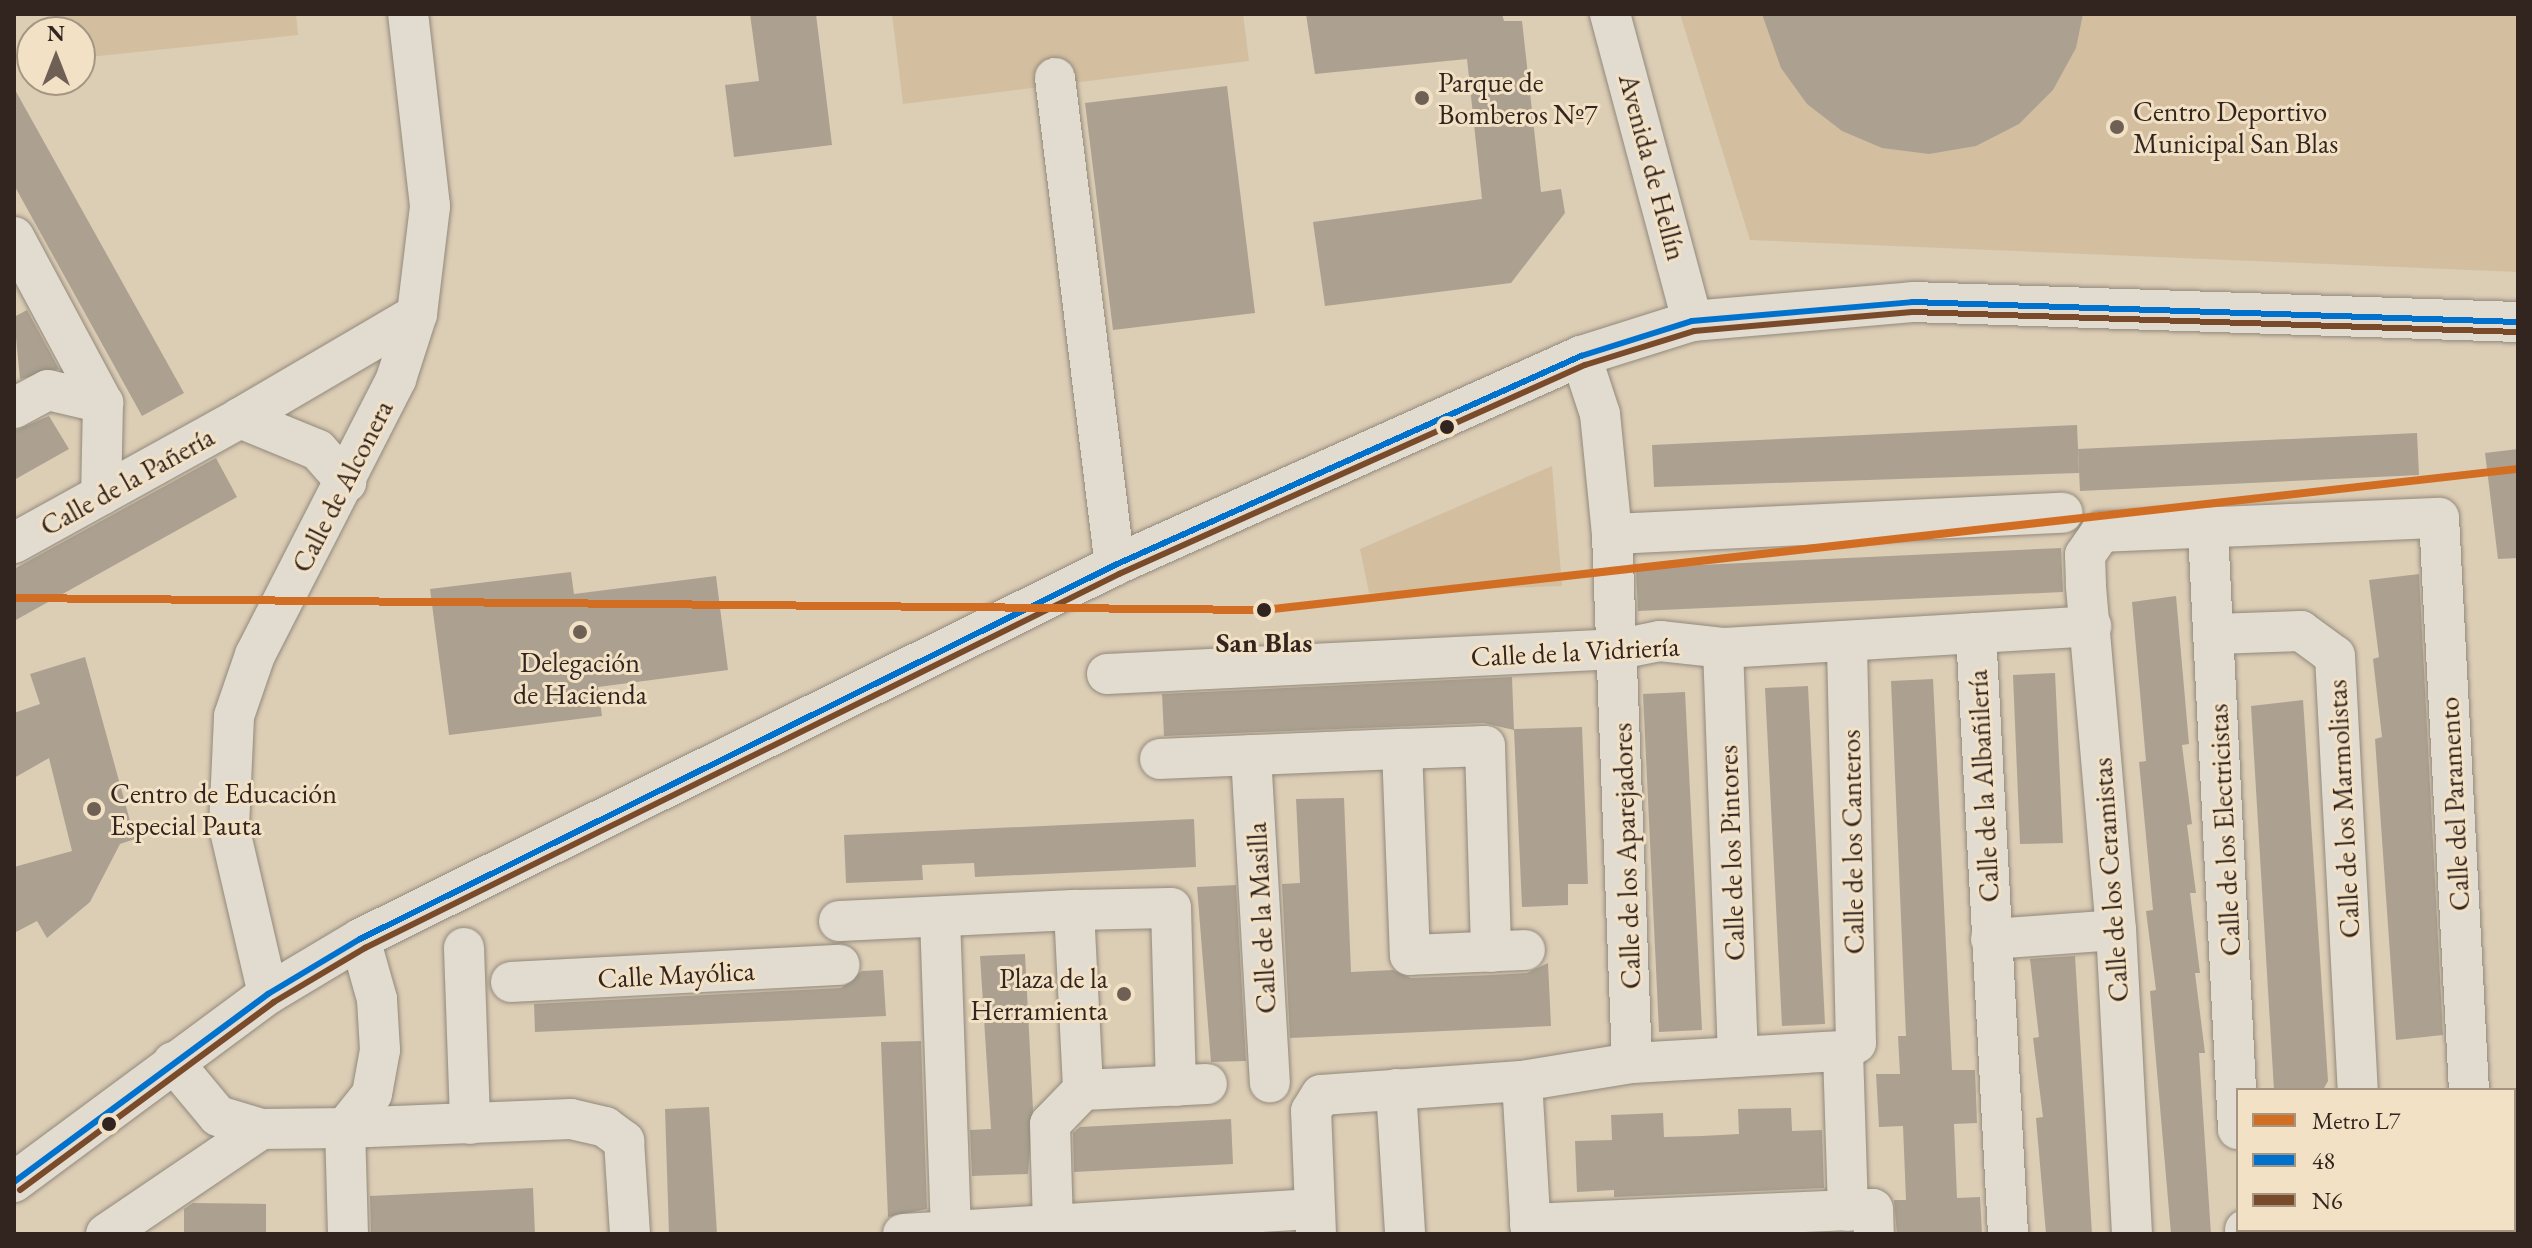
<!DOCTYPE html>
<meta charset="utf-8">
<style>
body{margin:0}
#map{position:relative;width:2532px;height:1248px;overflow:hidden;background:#dccdb5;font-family:"EB Garamond",serif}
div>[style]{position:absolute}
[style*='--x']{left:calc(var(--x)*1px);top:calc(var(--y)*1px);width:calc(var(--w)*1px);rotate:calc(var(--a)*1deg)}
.green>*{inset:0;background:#d3bfa0}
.building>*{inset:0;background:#aca191}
.roads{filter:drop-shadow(0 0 2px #92897b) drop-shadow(0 0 2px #92897b)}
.minor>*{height:40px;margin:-20px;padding:0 20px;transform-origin:20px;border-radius:20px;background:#e2dbcf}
.bus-1>*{height:6px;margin:-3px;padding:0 3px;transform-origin:3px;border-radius:3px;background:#0072ce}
.bus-2>*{height:6px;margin:-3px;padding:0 3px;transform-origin:3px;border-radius:3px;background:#7a4b2a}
.metro-1>*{height:8px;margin:-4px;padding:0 4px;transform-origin:4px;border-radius:4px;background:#d16e23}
.dots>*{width:22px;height:22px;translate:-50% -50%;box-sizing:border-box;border:4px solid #f2e1c5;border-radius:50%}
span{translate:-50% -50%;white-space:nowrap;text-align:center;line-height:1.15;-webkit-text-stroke:6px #f2e1c5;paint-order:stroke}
.poi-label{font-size:28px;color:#322520}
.left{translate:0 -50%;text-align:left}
.right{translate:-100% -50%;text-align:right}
.street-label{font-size:28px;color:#322520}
.stop-label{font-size:28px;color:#322520;font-weight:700}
.frame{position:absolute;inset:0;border:16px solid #322520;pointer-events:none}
.legend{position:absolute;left:2236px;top:1088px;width:280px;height:144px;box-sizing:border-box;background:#f2e1c5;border:2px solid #a59683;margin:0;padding:10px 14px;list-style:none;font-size:24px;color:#322520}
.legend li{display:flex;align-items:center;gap:16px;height:40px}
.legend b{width:40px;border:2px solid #a59683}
.north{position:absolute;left:16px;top:16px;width:80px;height:80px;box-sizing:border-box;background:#f2e1c5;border:2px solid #a59683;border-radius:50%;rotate:0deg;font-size:22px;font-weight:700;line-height:32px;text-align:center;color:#322520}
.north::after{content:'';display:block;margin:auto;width:28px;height:36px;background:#6e6054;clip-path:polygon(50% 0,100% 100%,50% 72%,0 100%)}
</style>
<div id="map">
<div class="green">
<i style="clip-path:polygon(51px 14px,296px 14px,298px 35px,80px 58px,80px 32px,53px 32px)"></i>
<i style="clip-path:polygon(892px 14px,1243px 14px,1249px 61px,903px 104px)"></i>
<i style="clip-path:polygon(1680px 14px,2518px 14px,2518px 272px,1750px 240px)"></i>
<i style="clip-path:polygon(1552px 466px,1562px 586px,1369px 593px,1360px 549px)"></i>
</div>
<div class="building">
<i style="clip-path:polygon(750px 14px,816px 14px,832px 145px,734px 157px,725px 85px,759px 81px)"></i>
<i style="clip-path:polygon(1306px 14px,1502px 14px,1504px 21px,1522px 21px,1541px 192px,1561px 189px,1565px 213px,1511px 283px,1325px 306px,1313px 222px,1482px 199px,1467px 59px,1315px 74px)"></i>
<i style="clip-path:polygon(1762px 14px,2083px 14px,2076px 48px,2053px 90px,2019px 124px,1976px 146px,1929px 154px,1882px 148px,1842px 131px,1807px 104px,1781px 68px)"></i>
<i style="clip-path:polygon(1227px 86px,1255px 313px,1113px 330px,1085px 103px)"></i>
<i style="clip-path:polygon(14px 88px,184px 393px,142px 416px,14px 185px)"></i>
<i style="clip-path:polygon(27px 310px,59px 369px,20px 379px,14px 317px)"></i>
<i style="clip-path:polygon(49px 416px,69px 449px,14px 480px,14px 431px)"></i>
<i style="clip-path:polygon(2077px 425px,2079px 473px,1654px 487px,1652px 445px)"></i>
<i style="clip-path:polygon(2417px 433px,2419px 475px,2080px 491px,2078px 449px)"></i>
<i style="clip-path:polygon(2518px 449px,2518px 558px,2498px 559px,2485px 453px)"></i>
<i style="clip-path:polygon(216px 458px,237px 497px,14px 621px,14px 569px)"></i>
<i style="clip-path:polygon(2061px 548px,2063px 592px,1638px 611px,1636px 568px)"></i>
<i style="clip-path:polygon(571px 572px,574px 594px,716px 576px,728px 670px,598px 687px,602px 716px,449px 735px,430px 589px)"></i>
<i style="clip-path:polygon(2419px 574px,2443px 1035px,2396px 1040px,2375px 739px,2382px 737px,2373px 659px,2379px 657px,2369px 580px)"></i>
<i style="clip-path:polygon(2176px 596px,2189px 744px,2182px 745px,2192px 824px,2187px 825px,2196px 893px,2190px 893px,2200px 973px,2195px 973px,2205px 1053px,2199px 1053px,2211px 1234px,2171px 1234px,2150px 991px,2156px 990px,2146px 911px,2153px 910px,2139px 762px,2146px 761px,2132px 602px)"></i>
<i style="clip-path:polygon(85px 657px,135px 839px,120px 844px,90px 902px,47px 938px,37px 921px,14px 933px,14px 867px,72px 851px,49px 758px,14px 778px,14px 713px,40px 704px,30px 674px)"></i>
<i style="clip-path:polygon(2055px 673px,2063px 843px,2020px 844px,2013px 675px)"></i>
<i style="clip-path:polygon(1512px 677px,1514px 729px,1582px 727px,1588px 884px,1568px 884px,1568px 905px,1522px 907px,1514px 730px,1484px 723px,1164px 736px,1162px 694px)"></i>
<i style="clip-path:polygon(1933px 679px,1952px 1070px,1975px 1070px,1977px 1123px,1954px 1124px,1957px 1198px,1980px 1197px,1982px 1234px,1897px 1234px,1894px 1200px,1906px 1200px,1903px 1126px,1879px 1127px,1876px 1074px,1900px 1074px,1898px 1036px,1906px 1036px,1891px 681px)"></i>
<i style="clip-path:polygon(1808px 686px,1825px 1024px,1782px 1026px,1765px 688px)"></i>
<i style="clip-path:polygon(1685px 692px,1702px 1030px,1659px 1032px,1643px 694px)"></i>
<i style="clip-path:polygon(2303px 700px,2328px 1081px,2323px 1090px,2274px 1090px,2251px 706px)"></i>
<i style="clip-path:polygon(1344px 798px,1351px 972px,1393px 970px,1411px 978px,1492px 975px,1527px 973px,1548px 963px,1551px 1026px,1290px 1038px,1282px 884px,1300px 883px,1296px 799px)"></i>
<i style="clip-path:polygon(1194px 819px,1196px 867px,975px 877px,974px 863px,922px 865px,923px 880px,846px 883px,844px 835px)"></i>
<i style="clip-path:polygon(1236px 885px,1246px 1061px,1211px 1062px,1197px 887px)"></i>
<i style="clip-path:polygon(1025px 954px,1033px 1109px,1028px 1174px,972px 1176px,970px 1130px,991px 1129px,980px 956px)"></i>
<i style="clip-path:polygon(2075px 956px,2092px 1234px,2046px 1234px,2036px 1118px,2043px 1117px,2033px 1038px,2039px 1037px,2030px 959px)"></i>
<i style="clip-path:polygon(883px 970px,886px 1016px,535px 1032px,534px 1004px,841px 988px,862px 971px)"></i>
<i style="clip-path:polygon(921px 1041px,927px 1209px,888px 1217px,881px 1042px)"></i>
<i style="clip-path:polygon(709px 1107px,717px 1234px,669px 1234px,665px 1109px)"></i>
<i style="clip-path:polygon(1791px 1108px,1792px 1131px,1822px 1130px,1824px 1188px,1614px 1197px,1614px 1190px,1577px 1192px,1575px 1141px,1612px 1140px,1611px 1115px,1663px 1113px,1664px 1137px,1702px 1136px,1739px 1134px,1738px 1109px)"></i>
<i style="clip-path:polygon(1231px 1119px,1233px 1164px,1074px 1172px,1073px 1133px,1080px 1127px)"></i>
<i style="clip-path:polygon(533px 1188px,535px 1234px,371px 1234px,370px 1196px)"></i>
<i style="clip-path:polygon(193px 1203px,266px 1204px,266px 1234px,184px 1233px,184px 1209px)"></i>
</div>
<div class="roads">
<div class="minor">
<i style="--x:1610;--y:14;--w:318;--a:75"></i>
<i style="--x:1055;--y:78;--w:491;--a:83"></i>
<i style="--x:14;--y:237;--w:188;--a:61.8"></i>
<i style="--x:103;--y:403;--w:92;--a:91.2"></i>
<i style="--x:1581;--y:356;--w:61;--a:71.9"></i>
<i style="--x:1600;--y:414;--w:121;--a:84.3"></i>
<i style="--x:1612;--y:534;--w:529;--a:87.83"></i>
<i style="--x:14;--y:408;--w:38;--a:-28"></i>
<i style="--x:48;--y:390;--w:57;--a:13.3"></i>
<i style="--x:240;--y:418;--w:205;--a:-30.4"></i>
<i style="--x:2208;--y:531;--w:599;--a:87.13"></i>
<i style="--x:1612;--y:534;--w:451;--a:-2.7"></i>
<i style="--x:14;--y:543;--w:258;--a:-28.9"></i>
<i style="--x:240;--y:418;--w:84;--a:22.3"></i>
<i style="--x:318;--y:450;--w:43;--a:48.8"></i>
<i style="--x:1976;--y:633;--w:602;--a:86.95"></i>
<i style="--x:2215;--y:634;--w:86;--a:-2"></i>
<i style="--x:2301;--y:631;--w:42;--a:36.3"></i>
<i style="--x:2335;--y:656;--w:435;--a:87"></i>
<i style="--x:1723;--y:648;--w:409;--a:87.9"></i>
<i style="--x:1107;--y:674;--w:514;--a:-2.79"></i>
<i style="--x:1620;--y:649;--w:41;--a:-11.3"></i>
<i style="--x:1660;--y:641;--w:63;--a:6.3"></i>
<i style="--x:1723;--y:648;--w:369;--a:-3.4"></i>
<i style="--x:1402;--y:749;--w:83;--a:-2.1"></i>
<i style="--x:1485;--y:746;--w:206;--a:88.3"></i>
<i style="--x:1251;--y:755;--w:328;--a:86.7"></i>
<i style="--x:1160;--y:759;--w:242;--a:-2.4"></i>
<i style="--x:1402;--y:749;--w:206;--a:87.8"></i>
<i style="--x:1410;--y:955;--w:115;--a:-2.5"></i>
<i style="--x:1074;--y:910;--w:97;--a:-1.2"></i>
<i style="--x:1171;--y:908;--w:178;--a:88.4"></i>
<i style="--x:940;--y:917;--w:315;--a:88"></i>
<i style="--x:839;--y:921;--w:235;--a:-2.7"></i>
<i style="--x:1074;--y:910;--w:180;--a:87.1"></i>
<i style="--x:1083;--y:1090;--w:124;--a:-2.8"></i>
<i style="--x:1991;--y:939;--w:125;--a:-4.1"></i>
<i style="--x:464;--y:948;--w:176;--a:88"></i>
<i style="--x:511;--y:982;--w:329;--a:-3"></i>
<i style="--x:268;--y:994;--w:171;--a:-103.1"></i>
<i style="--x:229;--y:827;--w:111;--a:-87.4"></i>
<i style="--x:234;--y:716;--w:65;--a:-71"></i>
<i style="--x:255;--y:655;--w:310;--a:-62.9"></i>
<i style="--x:396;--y:379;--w:68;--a:-72.1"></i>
<i style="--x:417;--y:314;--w:109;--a:-83.1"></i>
<i style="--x:430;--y:206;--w:193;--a:-96.5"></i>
<i style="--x:1843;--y:1051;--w:160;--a:88.2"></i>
<i style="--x:173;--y:1062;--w:70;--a:50.2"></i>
<i style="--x:218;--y:1116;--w:45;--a:16.8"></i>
<i style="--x:261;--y:1129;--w:84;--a:-0.7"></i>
<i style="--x:345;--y:1128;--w:43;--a:-51.5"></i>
<i style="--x:372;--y:1094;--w:45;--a:-79.7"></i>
<i style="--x:380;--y:1050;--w:51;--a:-93.4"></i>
<i style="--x:377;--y:999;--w:62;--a:-105.8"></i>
<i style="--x:1522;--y:1081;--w:153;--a:86.6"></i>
<i style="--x:1396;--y:1089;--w:145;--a:86.4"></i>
<i style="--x:2514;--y:1129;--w:6;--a:-45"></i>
<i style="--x:14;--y:1182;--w:316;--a:-36.5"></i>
<i style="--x:268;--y:994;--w:107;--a:-30.9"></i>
<i style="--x:360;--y:939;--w:843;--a:-26.35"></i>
<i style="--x:1115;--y:565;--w:511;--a:-24.16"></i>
<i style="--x:1581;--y:356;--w:116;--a:-17.5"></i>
<i style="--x:1692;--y:321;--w:221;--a:-4.9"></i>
<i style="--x:1912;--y:302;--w:606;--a:1.89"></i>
<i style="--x:1530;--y:1224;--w:343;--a:-2.5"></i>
<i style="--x:1873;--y:1209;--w:25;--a:88"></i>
<i style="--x:1053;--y:1225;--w:101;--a:-91.7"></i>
<i style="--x:1050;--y:1124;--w:47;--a:-45.9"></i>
<i style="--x:2245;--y:1230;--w:6;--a:45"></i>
<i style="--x:106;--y:1234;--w:187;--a:-34.1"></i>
<i style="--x:348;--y:1234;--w:106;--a:-91.6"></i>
<i style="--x:345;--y:1128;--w:226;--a:-2.3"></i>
<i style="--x:571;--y:1119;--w:35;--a:13"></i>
<i style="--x:605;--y:1127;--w:24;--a:36"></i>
<i style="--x:624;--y:1141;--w:93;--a:86.3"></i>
<i style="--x:903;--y:1234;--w:412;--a:-3.5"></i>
<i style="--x:1316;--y:1234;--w:123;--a:-92.3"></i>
<i style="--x:1311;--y:1111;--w:19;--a:-58"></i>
<i style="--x:1321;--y:1095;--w:201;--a:-4"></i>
<i style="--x:1522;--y:1081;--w:111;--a:-9.3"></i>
<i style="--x:1632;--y:1063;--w:211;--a:-3.3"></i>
<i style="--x:1843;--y:1051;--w:15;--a:-32"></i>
<i style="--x:1856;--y:1043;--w:402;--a:-91.3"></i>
<i style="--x:2132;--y:1234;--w:304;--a:-93"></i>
<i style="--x:2116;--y:930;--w:347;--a:-95"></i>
<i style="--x:2086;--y:584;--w:29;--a:-92"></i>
<i style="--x:2085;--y:555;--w:28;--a:-55"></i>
<i style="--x:2101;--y:532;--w:338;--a:-2.4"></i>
<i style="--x:2439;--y:518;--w:573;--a:87"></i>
<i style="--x:2304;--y:1234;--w:6;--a:-39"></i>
<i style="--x:2421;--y:1234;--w:6;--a:-45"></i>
</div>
</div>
<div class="bus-1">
<i style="--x:14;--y:1182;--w:316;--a:-36.5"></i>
<i style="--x:268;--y:994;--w:107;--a:-30.9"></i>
<i style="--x:360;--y:939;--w:843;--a:-26.35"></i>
<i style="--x:1115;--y:565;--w:511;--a:-24.16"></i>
<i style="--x:1581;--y:356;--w:116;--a:-17.5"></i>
<i style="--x:1692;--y:321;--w:221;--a:-4.9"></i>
<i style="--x:1912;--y:302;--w:606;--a:1.89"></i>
</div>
<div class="bus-2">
<i style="--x:20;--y:1190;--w:316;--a:-36.5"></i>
<i style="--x:274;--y:1002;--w:106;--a:-30.7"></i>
<i style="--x:365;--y:948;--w:842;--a:-26.38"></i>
<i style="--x:1119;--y:574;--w:511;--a:-24.16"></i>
<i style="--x:1585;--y:365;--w:114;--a:-17.3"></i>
<i style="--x:1694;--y:331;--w:219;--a:-5"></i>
<i style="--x:1912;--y:312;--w:606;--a:1.89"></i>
</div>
<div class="metro-1">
<i style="--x:14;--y:598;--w:1250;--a:0.55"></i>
<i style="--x:1264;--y:610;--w:1262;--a:-6.42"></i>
</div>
<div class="dots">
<i style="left:1422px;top:98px;background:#6e6054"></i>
<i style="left:2117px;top:127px;background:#6e6054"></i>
<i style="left:1447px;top:427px;background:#322520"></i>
<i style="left:1264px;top:610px;background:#322520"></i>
<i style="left:580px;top:632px;background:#6e6054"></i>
<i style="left:94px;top:809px;background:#6e6054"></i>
<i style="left:1124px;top:994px;background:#6e6054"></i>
<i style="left:109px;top:1124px;background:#322520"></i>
</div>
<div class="poi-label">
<span class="left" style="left:1438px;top:98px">Parque de<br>Bomberos Nº7</span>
<span class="left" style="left:2133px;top:127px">Centro Deportivo<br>Municipal San Blas</span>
<span style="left:580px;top:678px">Delegación<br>de Hacienda</span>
<span class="left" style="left:110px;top:809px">Centro de Educación<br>Especial Pauta</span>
<span class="right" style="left:1108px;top:994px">Plaza de la<br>Herramienta</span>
</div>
<div class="street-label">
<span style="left:1653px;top:167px;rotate:75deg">Avenida de Hellín</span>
<span style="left:127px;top:481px;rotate:-29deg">Calle de la Pañería</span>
<span style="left:342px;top:486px;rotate:-63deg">Calle de Alconera</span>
<span style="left:1575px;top:651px;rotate:-3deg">Calle de la Vidriería</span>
<span style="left:1983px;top:786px;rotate:-93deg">Calle de la Albañilería</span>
<span style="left:2454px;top:804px;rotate:-93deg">Calle del Paramento</span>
<span style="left:2343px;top:809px;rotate:-93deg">Calle de los Marmolistas</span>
<span style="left:2224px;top:830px;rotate:-93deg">Calle de los Electricistas</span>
<span style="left:1852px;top:842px;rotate:-91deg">Calle de los Canteros</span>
<span style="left:1731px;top:853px;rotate:-92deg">Calle de los Pintores</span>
<span style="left:1626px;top:856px;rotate:-92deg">Calle de los Aparejadores</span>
<span style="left:2110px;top:880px;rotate:-94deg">Calle de los Ceramistas</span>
<span style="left:1261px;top:918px;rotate:-93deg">Calle de la Masilla</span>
<span style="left:676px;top:974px;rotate:-3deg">Calle Mayólica</span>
</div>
<div class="stop-label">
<span style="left:1264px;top:642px">San Blas</span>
</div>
<div class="frame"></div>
<ul class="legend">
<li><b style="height:10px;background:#d16e23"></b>Metro L7</li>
<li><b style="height:10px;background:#0072ce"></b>48</li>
<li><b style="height:10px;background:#7a4b2a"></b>N6</li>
</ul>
<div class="north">N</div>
</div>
